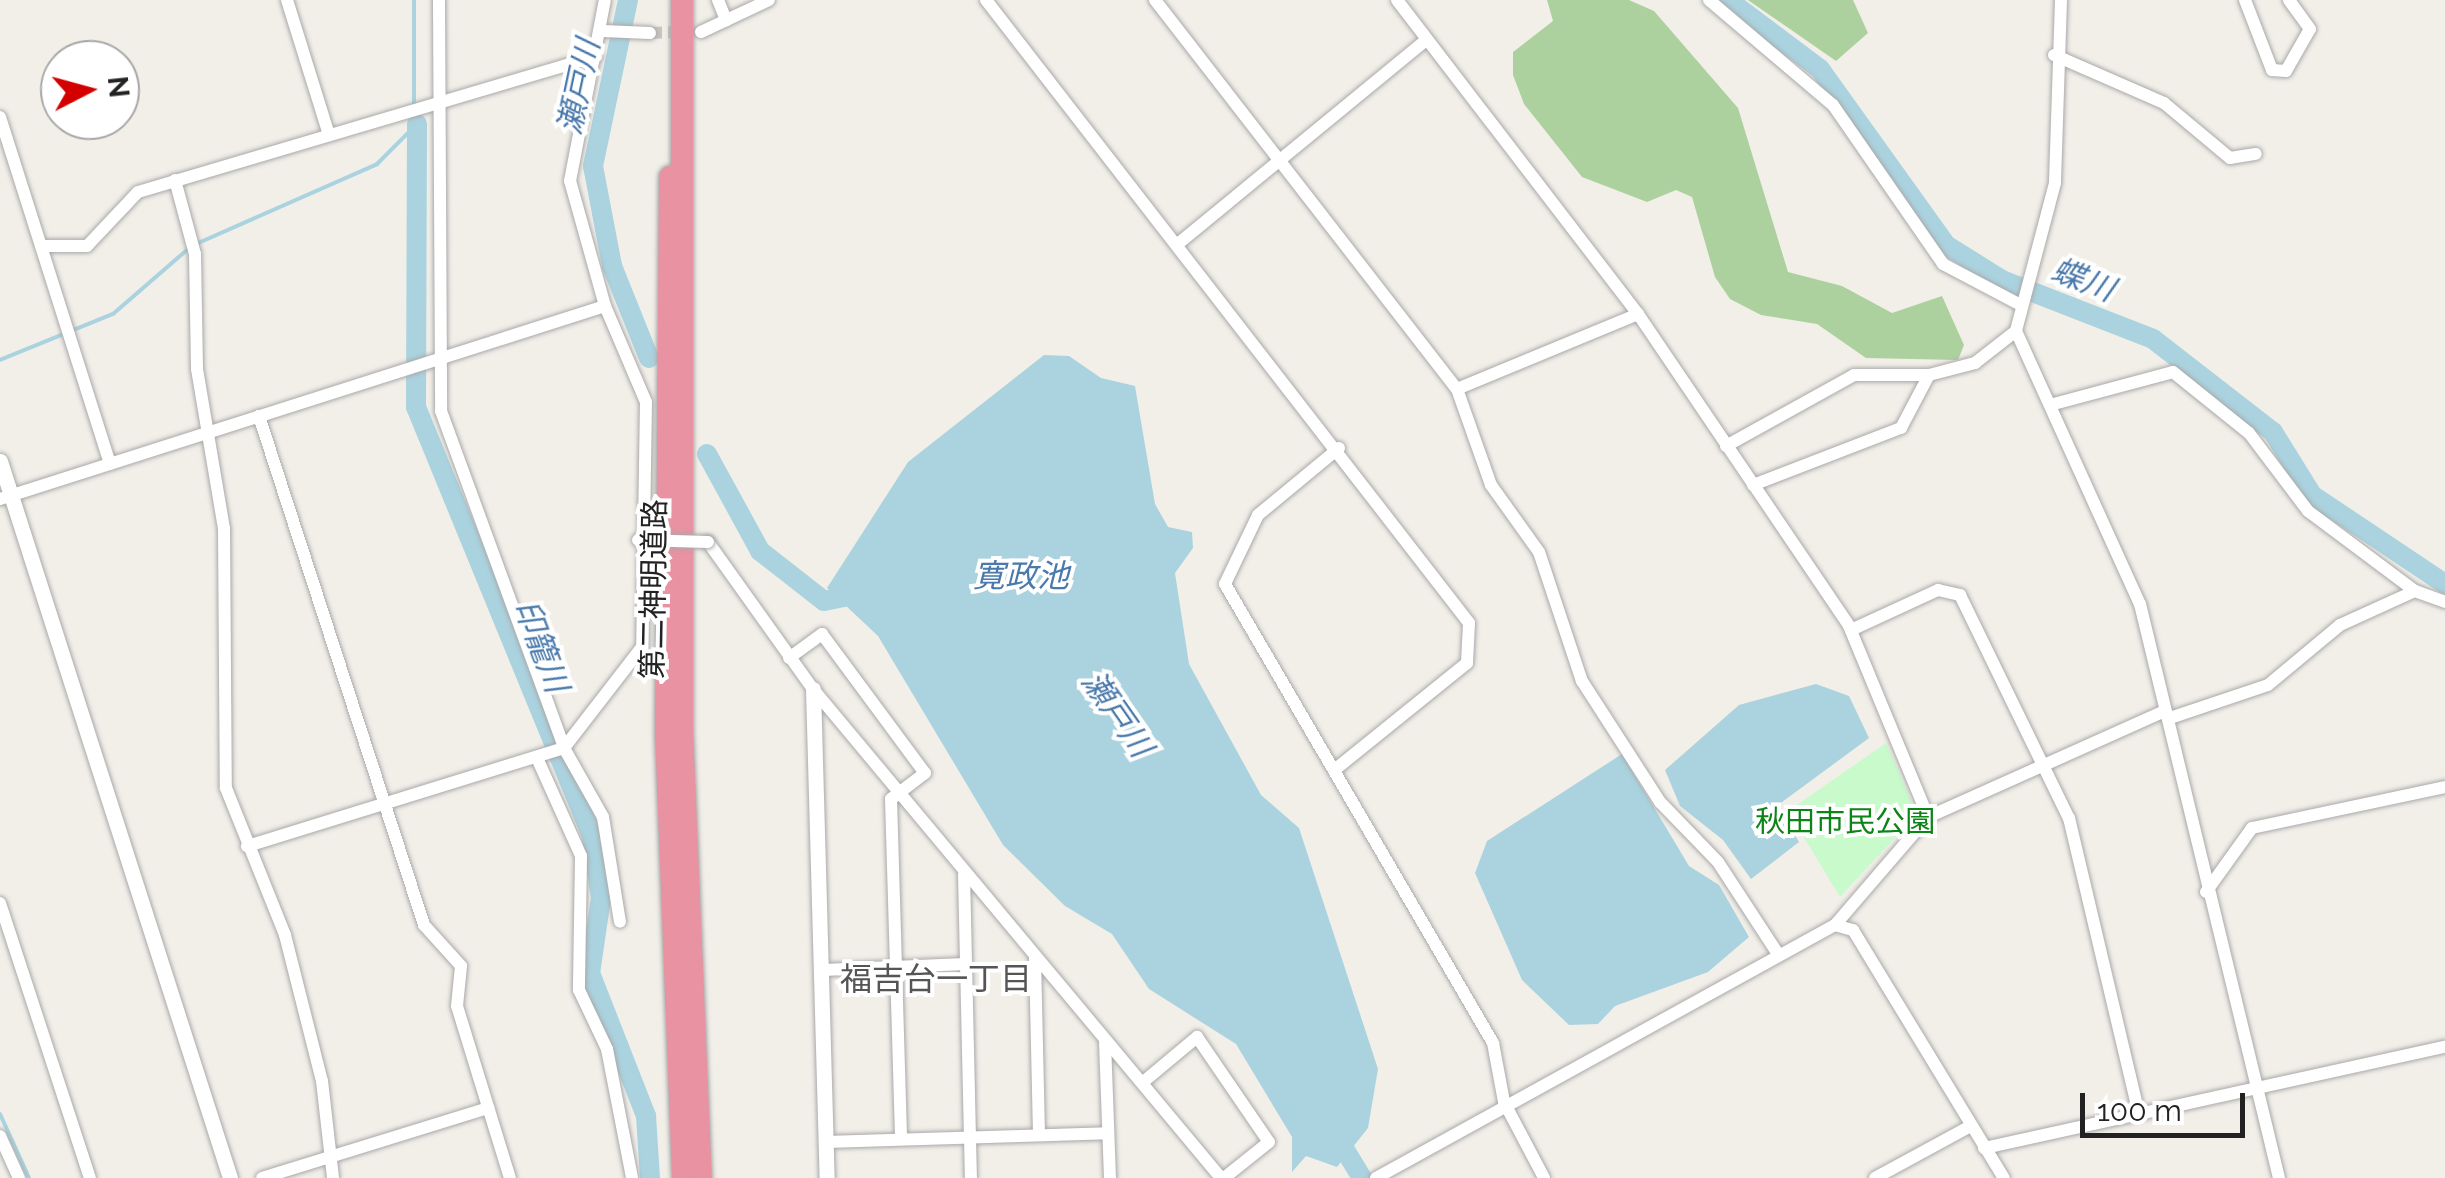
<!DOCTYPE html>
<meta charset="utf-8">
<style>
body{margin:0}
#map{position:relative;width:2445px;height:1178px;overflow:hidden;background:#f2efe9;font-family:Raleway,"Noto Sans JP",sans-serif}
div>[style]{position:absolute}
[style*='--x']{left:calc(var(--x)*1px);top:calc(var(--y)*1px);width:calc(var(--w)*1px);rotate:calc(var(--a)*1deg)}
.forest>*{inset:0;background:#add19e}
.park>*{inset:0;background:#c8facc}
.water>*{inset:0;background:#aad3df}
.stream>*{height:4px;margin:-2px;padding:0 2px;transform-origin:2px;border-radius:2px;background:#aad3df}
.river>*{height:20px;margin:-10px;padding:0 10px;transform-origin:10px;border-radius:10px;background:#aad3df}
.minor-tunnel>*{height:12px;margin-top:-6px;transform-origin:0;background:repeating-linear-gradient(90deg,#c8c6c1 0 12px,transparent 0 18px)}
.roads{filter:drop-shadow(0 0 2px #a9a9a9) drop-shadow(0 0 2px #a9a9a9)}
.minor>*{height:12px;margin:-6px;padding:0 6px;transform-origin:6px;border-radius:6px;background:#fff}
.tertiary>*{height:15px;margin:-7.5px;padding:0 7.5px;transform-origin:7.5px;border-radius:7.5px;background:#fff}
.motorway>*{height:22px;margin:-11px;padding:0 11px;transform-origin:11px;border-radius:11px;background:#e892a2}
.bridges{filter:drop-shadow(0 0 2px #a9a9a9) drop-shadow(0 0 2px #a9a9a9)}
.minor-bridge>*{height:12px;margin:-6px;padding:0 6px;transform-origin:6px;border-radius:6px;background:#fff}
span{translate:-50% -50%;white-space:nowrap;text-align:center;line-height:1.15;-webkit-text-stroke:8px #fff;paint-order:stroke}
.street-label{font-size:30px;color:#222}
.park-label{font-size:30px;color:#0c8416}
.water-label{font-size:32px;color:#4a7aab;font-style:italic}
.neighbourhood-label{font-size:32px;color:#555}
.north{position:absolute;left:40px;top:40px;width:100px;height:100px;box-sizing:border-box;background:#fff;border:2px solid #a7a7a7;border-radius:50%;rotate:84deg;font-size:28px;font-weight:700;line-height:40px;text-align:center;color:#222}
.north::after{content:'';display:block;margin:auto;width:35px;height:45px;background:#d40000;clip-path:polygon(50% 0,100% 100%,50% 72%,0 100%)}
.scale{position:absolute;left:2080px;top:1093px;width:165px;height:45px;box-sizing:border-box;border:5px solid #222;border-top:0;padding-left:12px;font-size:30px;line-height:35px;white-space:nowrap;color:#222;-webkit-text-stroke:8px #fff;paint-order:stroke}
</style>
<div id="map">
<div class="forest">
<i style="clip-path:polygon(1547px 0,1629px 0,1654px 11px,1738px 108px,1788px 272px,1842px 286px,1892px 313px,1942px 296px,1964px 345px,1958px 360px,1866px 358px,1817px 324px,1761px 315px,1730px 299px,1715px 277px,1692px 197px,1676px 190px,1647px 202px,1582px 177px,1524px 104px,1513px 75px,1513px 52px,1553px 21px)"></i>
<i style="clip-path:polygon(1748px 0,1853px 0,1868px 33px,1836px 61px)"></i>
</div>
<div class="park">
<i style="clip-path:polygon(1886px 743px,1917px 814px,1840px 897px,1788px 811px)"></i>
</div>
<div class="water">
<i style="clip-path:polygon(1044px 355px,1069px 356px,1101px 378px,1135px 386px,1155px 504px,1168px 527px,1192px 532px,1193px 548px,1175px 573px,1189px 664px,1261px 795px,1299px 828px,1378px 1069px,1368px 1128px,1337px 1167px,1306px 1156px,1292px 1172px,1292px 1137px,1236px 1044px,1149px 989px,1112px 934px,1065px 906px,1003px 845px,878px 636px,827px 588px,908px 462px)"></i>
<i style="clip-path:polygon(1816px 684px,1849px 696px,1869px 738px,1778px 805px,1799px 842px,1751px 879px,1723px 840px,1680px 806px,1665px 770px,1739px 705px)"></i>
<i style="clip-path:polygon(1622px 754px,1689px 866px,1719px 885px,1749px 937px,1708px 972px,1615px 1006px,1598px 1024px,1569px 1025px,1522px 980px,1475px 873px,1487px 841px)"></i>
</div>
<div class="stream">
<i style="--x:414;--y:0;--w:105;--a:90"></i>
<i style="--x:196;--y:244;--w:198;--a:-23.8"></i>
<i style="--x:377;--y:164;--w:57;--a:-45"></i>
<i style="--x:417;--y:124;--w:9;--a:-96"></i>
<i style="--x:0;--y:360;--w:122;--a:-22.2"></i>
<i style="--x:113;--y:314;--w:99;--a:-40.9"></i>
<i style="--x:0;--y:1114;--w:70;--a:65.6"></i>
</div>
<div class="river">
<i style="--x:628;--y:0;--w:170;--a:101.9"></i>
<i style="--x:593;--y:166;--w:102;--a:79.2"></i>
<i style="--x:612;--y:266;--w:99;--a:68.1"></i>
<i style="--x:1728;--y:0;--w:115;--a:36.9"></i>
<i style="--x:1820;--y:69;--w:216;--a:54.4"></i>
<i style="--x:1946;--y:245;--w:66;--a:32"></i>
<i style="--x:2002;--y:280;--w:162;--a:21.3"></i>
<i style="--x:2153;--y:339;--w:152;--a:37.8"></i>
<i style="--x:2273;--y:432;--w:74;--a:58.2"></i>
<i style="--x:2312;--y:495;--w:160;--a:33.8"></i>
<i style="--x:417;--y:124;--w:283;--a:90.2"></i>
<i style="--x:416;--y:407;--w:465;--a:67.7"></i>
<i style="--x:592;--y:837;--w:62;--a:81.6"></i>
<i style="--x:601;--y:898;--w:76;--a:98.3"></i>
<i style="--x:590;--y:973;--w:154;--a:68.6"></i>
<i style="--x:646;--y:1116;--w:62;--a:86.3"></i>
<i style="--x:707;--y:454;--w:111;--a:61.3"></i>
<i style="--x:760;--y:551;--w:81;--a:38"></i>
<i style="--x:824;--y:601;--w:41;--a:-11.3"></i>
<i style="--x:1337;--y:1137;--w:48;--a:58.6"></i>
</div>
<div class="minor-tunnel">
<i style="--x:650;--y:33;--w:34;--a:-2"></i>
</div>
<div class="roads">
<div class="minor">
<i style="--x:287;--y:0;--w:138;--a:72.7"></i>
<i style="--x:439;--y:0;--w:411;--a:89.7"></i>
<i style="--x:441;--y:411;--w:359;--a:69.9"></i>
<i style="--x:564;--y:748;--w:79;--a:60.5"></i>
<i style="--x:603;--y:817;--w:106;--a:80.8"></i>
<i style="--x:718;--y:0;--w:22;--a:68"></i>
<i style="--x:986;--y:0;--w:788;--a:52.21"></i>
<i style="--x:1469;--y:623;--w:40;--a:92.9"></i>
<i style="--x:1467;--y:663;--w:166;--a:141.1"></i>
<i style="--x:1155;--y:0;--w:492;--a:52.2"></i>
<i style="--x:1457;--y:389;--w:102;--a:70.5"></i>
<i style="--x:1491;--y:485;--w:82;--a:54.4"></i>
<i style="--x:1539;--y:552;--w:136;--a:71.6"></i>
<i style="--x:1582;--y:681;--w:144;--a:57.2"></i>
<i style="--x:1660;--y:802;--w:83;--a:46"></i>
<i style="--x:1718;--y:862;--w:110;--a:56.9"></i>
<i style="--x:1397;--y:0;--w:396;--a:52.5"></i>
<i style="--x:1638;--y:314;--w:377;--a:55.9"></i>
<i style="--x:1849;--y:626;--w:207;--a:67.5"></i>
<i style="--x:1709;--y:0;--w:162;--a:40.3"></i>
<i style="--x:1833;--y:105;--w:193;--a:55.3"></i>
<i style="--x:1943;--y:264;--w:84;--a:27.8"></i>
<i style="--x:2061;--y:0;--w:183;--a:91.9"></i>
<i style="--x:2055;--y:183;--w:153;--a:104.8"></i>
<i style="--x:2016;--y:331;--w:300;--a:65.6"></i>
<i style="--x:2140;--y:604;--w:591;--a:76.39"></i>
<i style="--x:2245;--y:0;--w:75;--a:68.9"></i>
<i style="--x:2272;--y:70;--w:14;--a:4"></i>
<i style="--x:2286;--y:71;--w:48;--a:-60.3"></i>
<i style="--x:2310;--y:29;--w:36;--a:-126"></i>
<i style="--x:603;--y:31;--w:47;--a:2.4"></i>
<i style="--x:701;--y:32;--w:75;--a:-25.2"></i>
<i style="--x:2054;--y:55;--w:120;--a:23.6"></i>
<i style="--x:2164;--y:103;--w:86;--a:39.8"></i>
<i style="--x:2230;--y:158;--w:26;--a:-9"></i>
<i style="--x:0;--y:117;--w:364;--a:72.4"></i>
<i style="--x:175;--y:180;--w:77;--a:74.9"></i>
<i style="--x:195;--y:254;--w:115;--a:89"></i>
<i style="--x:197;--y:369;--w:162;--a:80.4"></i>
<i style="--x:224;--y:529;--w:259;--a:89.6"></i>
<i style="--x:226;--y:788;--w:158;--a:68.1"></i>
<i style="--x:285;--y:935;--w:151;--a:75.8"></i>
<i style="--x:322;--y:1081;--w:98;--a:83.5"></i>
<i style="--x:1179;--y:243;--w:320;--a:-39.4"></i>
<i style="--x:41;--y:246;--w:46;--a:0"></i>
<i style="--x:87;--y:246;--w:74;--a:-46.6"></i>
<i style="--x:138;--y:192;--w:478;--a:-16.5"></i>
<i style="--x:605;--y:306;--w:130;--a:-105.6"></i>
<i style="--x:570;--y:181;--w:184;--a:-79.1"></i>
<i style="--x:1457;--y:389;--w:196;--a:-22.5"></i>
<i style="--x:2050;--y:405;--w:127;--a:-15"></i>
<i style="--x:2173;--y:372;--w:97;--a:38.8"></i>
<i style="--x:2249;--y:433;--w:98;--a:52.9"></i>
<i style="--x:2308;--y:511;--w:134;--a:36.8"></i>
<i style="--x:2415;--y:591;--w:32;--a:20"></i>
<i style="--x:259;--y:416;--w:535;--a:72.04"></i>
<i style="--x:424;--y:925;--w:55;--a:47.9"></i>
<i style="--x:461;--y:966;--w:40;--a:95.7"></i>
<i style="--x:457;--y:1006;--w:180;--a:72.9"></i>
<i style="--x:1726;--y:446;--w:146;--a:-29"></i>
<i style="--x:1854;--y:375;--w:75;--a:0"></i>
<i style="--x:1929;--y:375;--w:48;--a:-14.6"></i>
<i style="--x:1975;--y:363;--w:52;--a:-38"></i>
<i style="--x:1339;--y:448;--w:105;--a:140.4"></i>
<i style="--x:1258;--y:515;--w:76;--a:115.6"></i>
<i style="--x:1225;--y:584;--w:532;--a:59.72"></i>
<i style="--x:1493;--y:1043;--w:60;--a:79.4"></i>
<i style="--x:1504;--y:1102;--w:86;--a:62.2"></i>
<i style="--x:1753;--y:485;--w:159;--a:-21.1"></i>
<i style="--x:1901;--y:428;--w:60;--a:-62.2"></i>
<i style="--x:0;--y:499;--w:635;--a:-17.69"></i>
<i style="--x:605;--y:306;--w:104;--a:66.9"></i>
<i style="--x:646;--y:402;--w:245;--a:90.9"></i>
<i style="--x:642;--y:647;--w:128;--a:127.7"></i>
<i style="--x:564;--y:748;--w:332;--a:162.8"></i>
<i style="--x:708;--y:542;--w:181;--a:54.5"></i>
<i style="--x:813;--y:689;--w:637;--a:50.16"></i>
<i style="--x:1851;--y:630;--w:96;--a:-24.7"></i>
<i style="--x:1938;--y:590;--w:23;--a:13"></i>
<i style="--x:1960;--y:595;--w:248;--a:64"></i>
<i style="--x:2069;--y:818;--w:304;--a:76.7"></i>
<i style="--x:789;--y:658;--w:41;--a:-36"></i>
<i style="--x:822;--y:634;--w:173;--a:53.5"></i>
<i style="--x:925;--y:773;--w:43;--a:142.6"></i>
<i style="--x:891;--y:799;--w:340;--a:88.3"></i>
<i style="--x:537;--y:758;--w:107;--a:65.8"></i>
<i style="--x:581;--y:856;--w:134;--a:90.9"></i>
<i style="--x:579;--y:990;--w:65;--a:64.6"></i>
<i style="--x:607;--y:1049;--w:131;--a:79"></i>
<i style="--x:964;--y:874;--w:304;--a:88.7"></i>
<i style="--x:2206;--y:892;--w:79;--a:-54.3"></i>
<i style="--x:2252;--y:828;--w:197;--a:-12"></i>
<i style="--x:0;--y:903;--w:289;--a:71.9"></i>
<i style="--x:1835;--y:925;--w:19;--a:16"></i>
<i style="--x:1853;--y:930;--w:290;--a:58.7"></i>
<i style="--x:1035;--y:958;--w:176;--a:88.7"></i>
<i style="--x:823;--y:970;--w:142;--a:-2.4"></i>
<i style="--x:1105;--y:1042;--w:136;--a:87.9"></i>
<i style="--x:1142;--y:1083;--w:72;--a:-39.9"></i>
<i style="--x:1197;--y:1037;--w:127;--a:55.6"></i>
<i style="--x:1269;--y:1142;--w:58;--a:141.3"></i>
<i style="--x:0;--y:1136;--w:46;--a:65.7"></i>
<i style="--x:826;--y:1142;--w:282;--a:-1.8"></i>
<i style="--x:1984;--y:1148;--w:472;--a:-12.4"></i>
<i style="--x:262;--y:1178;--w:237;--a:-17.2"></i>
<i style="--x:1376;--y:1178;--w:524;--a:-28.86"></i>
<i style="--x:1835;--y:925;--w:143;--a:-49.3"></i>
<i style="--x:1928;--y:817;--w:260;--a:-24.1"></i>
<i style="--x:2165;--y:711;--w:9;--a:54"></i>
<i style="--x:2170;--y:718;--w:103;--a:-18.6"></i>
<i style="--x:2268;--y:685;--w:94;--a:-39.8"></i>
<i style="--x:2340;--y:625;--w:82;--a:-24.4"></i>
<i style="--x:1875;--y:1178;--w:107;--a:-28.5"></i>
</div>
<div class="tertiary">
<i style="--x:0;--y:461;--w:753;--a:72.21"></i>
<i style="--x:813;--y:689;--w:489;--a:88.4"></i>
</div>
<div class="motorway">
<i style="--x:682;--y:0;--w:732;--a:90"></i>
<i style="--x:682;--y:732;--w:446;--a:87.6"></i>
<i style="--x:670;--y:177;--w:555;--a:90.41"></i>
<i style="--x:666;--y:732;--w:446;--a:87.8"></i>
</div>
</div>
<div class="bridges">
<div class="minor-bridge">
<i style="--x:638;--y:540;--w:70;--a:1.6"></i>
</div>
</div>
<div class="street-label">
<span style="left:654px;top:589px;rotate:-89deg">第二神明道路</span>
</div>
<div class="park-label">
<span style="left:1845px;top:822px">秋田市民公園</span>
</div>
<div class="water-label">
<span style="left:579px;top:87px;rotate:-78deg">瀬戸川</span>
<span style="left:2083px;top:280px;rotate:21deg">蝶川</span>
<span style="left:1021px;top:576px">寛政池</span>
<span style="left:541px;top:646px;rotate:69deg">印籠川</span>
<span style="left:1117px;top:714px;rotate:55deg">瀬戸川</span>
</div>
<div class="neighbourhood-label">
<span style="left:936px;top:979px">福吉台一丁目</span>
</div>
<div class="north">N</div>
<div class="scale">100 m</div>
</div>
